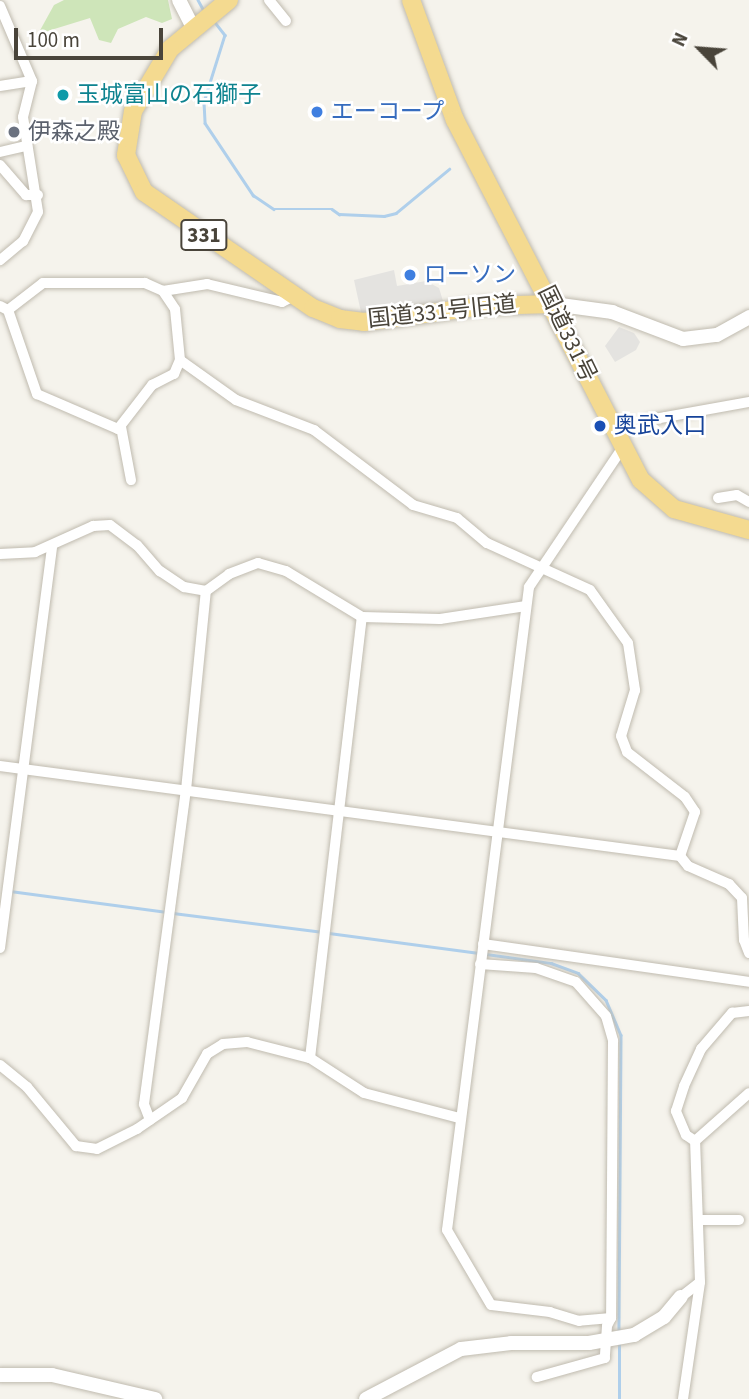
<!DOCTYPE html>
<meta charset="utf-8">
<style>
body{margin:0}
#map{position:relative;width:749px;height:1399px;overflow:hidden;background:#f5f3ec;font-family:"Source Sans 3","Noto Sans JP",sans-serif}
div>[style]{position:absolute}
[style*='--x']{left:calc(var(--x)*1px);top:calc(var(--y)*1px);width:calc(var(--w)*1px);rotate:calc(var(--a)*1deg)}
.green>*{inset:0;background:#cee5b9}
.parking>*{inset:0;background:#e4e3e0}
.stream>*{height:2.5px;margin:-1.25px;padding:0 1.25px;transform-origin:1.25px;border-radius:1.25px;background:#afcfeb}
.roads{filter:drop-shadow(0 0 2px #c0bbaf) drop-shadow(0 0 2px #c0bbaf)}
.minor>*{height:10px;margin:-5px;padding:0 5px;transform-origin:5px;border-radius:5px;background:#fff}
.tertiary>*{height:14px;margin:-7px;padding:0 7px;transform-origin:7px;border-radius:7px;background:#fff}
.trunk>*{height:18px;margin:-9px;padding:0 9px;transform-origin:9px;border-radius:9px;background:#f4da90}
.dots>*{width:19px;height:19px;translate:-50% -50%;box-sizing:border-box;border:4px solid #fff;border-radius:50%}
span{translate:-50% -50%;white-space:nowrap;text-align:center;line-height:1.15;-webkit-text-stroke:5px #fff;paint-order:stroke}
.shield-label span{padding:2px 5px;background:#fff;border:2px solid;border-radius:5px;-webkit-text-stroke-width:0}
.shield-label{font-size:21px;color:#49443a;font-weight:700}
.culture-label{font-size:23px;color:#0d838f}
.left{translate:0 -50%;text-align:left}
.shop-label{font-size:23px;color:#366cbe}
.worship-label{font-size:23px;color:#5b616d}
.street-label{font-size:23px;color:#49443a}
.transit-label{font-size:23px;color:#164399}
.north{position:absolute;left:665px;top:14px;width:70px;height:70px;-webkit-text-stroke:5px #fff;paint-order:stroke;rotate:295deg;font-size:19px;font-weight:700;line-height:28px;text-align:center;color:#49443a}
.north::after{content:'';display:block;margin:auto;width:24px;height:32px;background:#49443a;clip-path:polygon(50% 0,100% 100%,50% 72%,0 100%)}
.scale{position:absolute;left:14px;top:28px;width:149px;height:32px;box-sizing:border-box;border:4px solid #49443a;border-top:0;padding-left:9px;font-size:21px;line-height:24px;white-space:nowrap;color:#49443a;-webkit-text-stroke:5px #fff;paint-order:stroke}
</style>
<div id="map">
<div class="green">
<i style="clip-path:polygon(64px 0,168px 0,172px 19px,162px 23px,146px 17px,118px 29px,111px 43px,99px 40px,90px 18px,38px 34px,54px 5px)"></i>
</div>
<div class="parking">
<i style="clip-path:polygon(394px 270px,397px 286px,426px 281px,439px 288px,443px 301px,362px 317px,354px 280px)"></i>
<i style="clip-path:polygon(619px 327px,634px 333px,640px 342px,636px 350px,615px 362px,605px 346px)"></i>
</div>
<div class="stream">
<i style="--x:198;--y:0;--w:13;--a:61"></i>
<i style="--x:214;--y:21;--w:18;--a:52"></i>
<i style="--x:225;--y:35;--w:70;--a:107.4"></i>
<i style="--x:204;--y:102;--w:21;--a:87"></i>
<i style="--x:205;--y:123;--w:87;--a:56.3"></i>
<i style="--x:253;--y:195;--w:25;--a:34"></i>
<i style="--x:274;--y:209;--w:58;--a:0"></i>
<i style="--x:332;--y:209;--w:9;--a:36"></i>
<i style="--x:339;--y:214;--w:45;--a:2.5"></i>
<i style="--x:384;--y:216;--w:12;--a:-14"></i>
<i style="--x:396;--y:213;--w:69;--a:-39.7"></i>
<i style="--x:10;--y:891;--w:158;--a:7.6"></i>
<i style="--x:173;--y:913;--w:151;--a:7.2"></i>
<i style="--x:329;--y:933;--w:151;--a:7.6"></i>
<i style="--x:486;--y:954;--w:66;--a:7.9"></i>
<i style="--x:551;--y:963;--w:29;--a:20"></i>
<i style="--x:578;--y:973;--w:39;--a:44"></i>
<i style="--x:606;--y:1000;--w:38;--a:67"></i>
<i style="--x:621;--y:1035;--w:297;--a:90.4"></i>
<i style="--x:619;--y:1399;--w:57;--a:-90"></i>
</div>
<div class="roads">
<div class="minor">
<i style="--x:269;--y:0;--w:27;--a:51"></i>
<i style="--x:0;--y:6;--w:82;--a:66.9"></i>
<i style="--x:32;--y:81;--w:37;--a:104"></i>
<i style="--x:23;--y:117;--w:96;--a:81"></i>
<i style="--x:38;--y:212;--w:33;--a:117"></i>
<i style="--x:23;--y:241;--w:30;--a:140"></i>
<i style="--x:0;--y:86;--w:32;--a:-9"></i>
<i style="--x:0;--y:152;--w:28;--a:-13"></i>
<i style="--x:0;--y:165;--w:40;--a:49"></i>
<i style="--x:26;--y:195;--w:12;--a:0"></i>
<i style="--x:163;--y:291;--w:45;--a:-9"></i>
<i style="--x:207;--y:284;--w:77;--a:13.5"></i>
<i style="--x:282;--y:302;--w:13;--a:-27"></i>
<i style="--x:0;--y:306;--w:9;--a:27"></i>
<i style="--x:8;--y:310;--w:89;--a:71"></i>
<i style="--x:37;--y:394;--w:88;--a:23.4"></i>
<i style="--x:118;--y:429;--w:56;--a:-52.3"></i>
<i style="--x:152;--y:385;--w:25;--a:-27"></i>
<i style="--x:174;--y:374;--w:15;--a:-67"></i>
<i style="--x:180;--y:360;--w:51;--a:-95.6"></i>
<i style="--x:175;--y:309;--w:22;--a:-124"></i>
<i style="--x:163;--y:291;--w:20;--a:-156"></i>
<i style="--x:145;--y:283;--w:102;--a:180"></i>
<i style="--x:43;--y:283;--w:44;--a:142.4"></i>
<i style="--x:180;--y:360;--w:69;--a:35.5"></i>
<i style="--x:236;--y:400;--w:84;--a:21"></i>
<i style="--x:314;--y:430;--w:124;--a:37.1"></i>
<i style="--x:413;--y:505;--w:46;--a:16.5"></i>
<i style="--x:457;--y:518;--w:39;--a:40"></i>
<i style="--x:487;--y:543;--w:113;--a:24.5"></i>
<i style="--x:590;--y:590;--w:65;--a:54.4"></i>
<i style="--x:628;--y:643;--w:48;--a:81.5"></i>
<i style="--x:635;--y:690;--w:48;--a:106.9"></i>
<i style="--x:621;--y:736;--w:17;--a:69"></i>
<i style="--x:627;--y:752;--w:73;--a:37.8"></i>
<i style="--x:685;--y:797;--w:18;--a:56"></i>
<i style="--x:695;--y:812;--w:46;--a:108.8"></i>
<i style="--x:649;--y:420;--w:102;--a:-10.2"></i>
<i style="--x:121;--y:427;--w:54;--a:79.3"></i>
<i style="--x:718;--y:498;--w:19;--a:-9"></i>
<i style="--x:737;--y:495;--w:14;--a:30"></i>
<i style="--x:0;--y:554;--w:35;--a:-3"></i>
<i style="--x:35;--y:552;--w:64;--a:-24.1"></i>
<i style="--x:93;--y:526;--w:17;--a:-3"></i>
<i style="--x:110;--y:525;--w:34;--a:37"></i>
<i style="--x:137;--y:545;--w:35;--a:49"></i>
<i style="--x:160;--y:571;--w:29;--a:34"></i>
<i style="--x:184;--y:587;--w:22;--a:10"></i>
<i style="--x:206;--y:591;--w:29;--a:-36"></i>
<i style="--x:229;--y:574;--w:31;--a:-21"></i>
<i style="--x:258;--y:563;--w:29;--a:16"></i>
<i style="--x:286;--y:571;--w:89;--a:31.2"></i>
<i style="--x:362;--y:617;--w:78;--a:1.5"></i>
<i style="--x:440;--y:619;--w:87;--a:-8.6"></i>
<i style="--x:0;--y:766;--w:686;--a:7.54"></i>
<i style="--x:680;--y:856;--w:13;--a:51"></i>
<i style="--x:688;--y:866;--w:45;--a:23.7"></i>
<i style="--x:729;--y:884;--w:19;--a:47"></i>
<i style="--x:742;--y:898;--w:42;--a:87.3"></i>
<i style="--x:744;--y:940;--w:14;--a:69"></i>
<i style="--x:483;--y:944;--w:269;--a:8.1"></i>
<i style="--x:0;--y:948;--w:405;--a:-82.6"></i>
<i style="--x:480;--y:964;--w:56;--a:4.1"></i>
<i style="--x:536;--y:968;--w:42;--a:19.3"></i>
<i style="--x:576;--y:982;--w:45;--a:48.6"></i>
<i style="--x:606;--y:1016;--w:26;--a:74"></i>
<i style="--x:613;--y:1041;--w:277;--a:90.4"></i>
<i style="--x:611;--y:1318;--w:9;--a:117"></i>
<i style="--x:607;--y:1326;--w:32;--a:94"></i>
<i style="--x:605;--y:1358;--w:71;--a:164.4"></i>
<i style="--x:310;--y:1058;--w:444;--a:-83.3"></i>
<i style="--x:0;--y:1065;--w:35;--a:39"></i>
<i style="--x:27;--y:1087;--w:77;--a:50.3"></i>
<i style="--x:76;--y:1146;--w:21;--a:8"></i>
<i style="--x:97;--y:1149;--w:45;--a:-26.6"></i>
<i style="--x:137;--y:1129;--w:55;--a:-34.6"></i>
<i style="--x:182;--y:1098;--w:51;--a:-60.4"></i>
<i style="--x:207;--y:1054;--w:19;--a:-32"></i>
<i style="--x:223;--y:1044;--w:24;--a:-5"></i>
<i style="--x:247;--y:1042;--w:65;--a:14.3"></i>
<i style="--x:310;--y:1058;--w:64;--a:32.9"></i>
<i style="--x:364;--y:1093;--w:98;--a:14.7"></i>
<i style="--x:150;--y:1120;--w:17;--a:-111"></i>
<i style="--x:144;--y:1104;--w:317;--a:-82.4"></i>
<i style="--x:186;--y:790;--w:200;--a:-84.3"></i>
<i style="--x:695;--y:1141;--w:11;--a:-146"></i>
<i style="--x:686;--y:1135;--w:26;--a:-113"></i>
<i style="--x:676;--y:1111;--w:26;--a:-72"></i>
<i style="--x:684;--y:1086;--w:41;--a:-65.3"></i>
<i style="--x:701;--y:1049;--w:48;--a:-49.3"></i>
<i style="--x:732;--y:1013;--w:17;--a:-7"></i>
<i style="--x:700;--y:1220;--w:39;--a:0"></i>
<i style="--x:681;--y:1297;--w:24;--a:-38"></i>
<i style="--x:611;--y:1318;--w:32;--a:175"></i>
<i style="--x:579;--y:1321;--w:30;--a:-163"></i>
<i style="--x:550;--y:1312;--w:59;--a:-173.2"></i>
<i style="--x:491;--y:1305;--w:87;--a:-120.4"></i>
<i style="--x:447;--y:1230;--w:648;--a:-82.73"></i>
<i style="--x:529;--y:587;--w:169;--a:-56.1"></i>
<i style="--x:683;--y:1399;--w:118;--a:-81.7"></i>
<i style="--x:700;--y:1282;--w:141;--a:-92"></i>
<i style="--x:695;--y:1141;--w:72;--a:-41.6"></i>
</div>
<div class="tertiary">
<i style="--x:179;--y:0;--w:29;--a:63"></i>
<i style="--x:553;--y:304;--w:60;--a:7.7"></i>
<i style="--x:612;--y:312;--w:76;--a:20.8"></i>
<i style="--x:683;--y:339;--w:34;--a:-7"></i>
<i style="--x:717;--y:335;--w:37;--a:-29"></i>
<i style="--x:0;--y:1375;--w:52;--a:0"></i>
<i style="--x:52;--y:1375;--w:106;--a:13.1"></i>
<i style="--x:366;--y:1399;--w:107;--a:-27.8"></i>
<i style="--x:461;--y:1349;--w:50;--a:-6.8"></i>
<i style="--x:511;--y:1343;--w:78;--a:0"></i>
<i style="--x:589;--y:1343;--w:46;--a:-10.1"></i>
<i style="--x:634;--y:1335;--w:35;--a:-31"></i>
<i style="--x:664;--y:1317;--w:26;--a:-50"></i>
</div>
<div class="trunk">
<i style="--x:229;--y:0;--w:77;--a:140.3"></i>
<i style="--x:170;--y:49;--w:72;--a:120.8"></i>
<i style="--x:133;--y:111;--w:45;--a:99"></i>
<i style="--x:126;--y:155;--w:41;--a:64.1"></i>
<i style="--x:144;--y:192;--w:205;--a:34.5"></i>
<i style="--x:313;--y:308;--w:29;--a:22"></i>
<i style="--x:340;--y:319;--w:24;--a:7"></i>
<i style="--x:364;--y:322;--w:119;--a:-7.7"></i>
<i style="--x:482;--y:306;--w:71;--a:-1.6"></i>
<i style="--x:411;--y:0;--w:128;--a:69.9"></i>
<i style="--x:455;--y:120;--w:405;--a:62.7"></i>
<i style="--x:641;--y:480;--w:44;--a:41.3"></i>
<i style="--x:674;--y:509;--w:78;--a:15.6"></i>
</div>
</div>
<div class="dots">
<i style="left:63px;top:95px;background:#0f9aa8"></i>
<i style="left:317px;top:112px;background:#3f7fe0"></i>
<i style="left:14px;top:132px;background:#6b7280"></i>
<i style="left:410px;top:275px;background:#3f7fe0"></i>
<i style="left:600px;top:426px;background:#1a4fb4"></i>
</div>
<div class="shield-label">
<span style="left:204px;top:235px">331</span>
</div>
<div class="culture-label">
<span class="left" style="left:77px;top:95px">玉城富山の石獅子</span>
</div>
<div class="shop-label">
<span class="left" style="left:331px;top:112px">エーコープ</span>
<span class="left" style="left:424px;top:275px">ローソン</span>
</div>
<div class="worship-label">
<span class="left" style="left:28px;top:132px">伊森之殿</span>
</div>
<div class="street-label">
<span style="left:442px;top:312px;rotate:-6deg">国道331号旧道</span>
<span style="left:567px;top:334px;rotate:64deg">国道331号</span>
</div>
<div class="transit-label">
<span class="left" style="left:614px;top:426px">奥武入口</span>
</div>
<div class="north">N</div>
<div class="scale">100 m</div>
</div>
